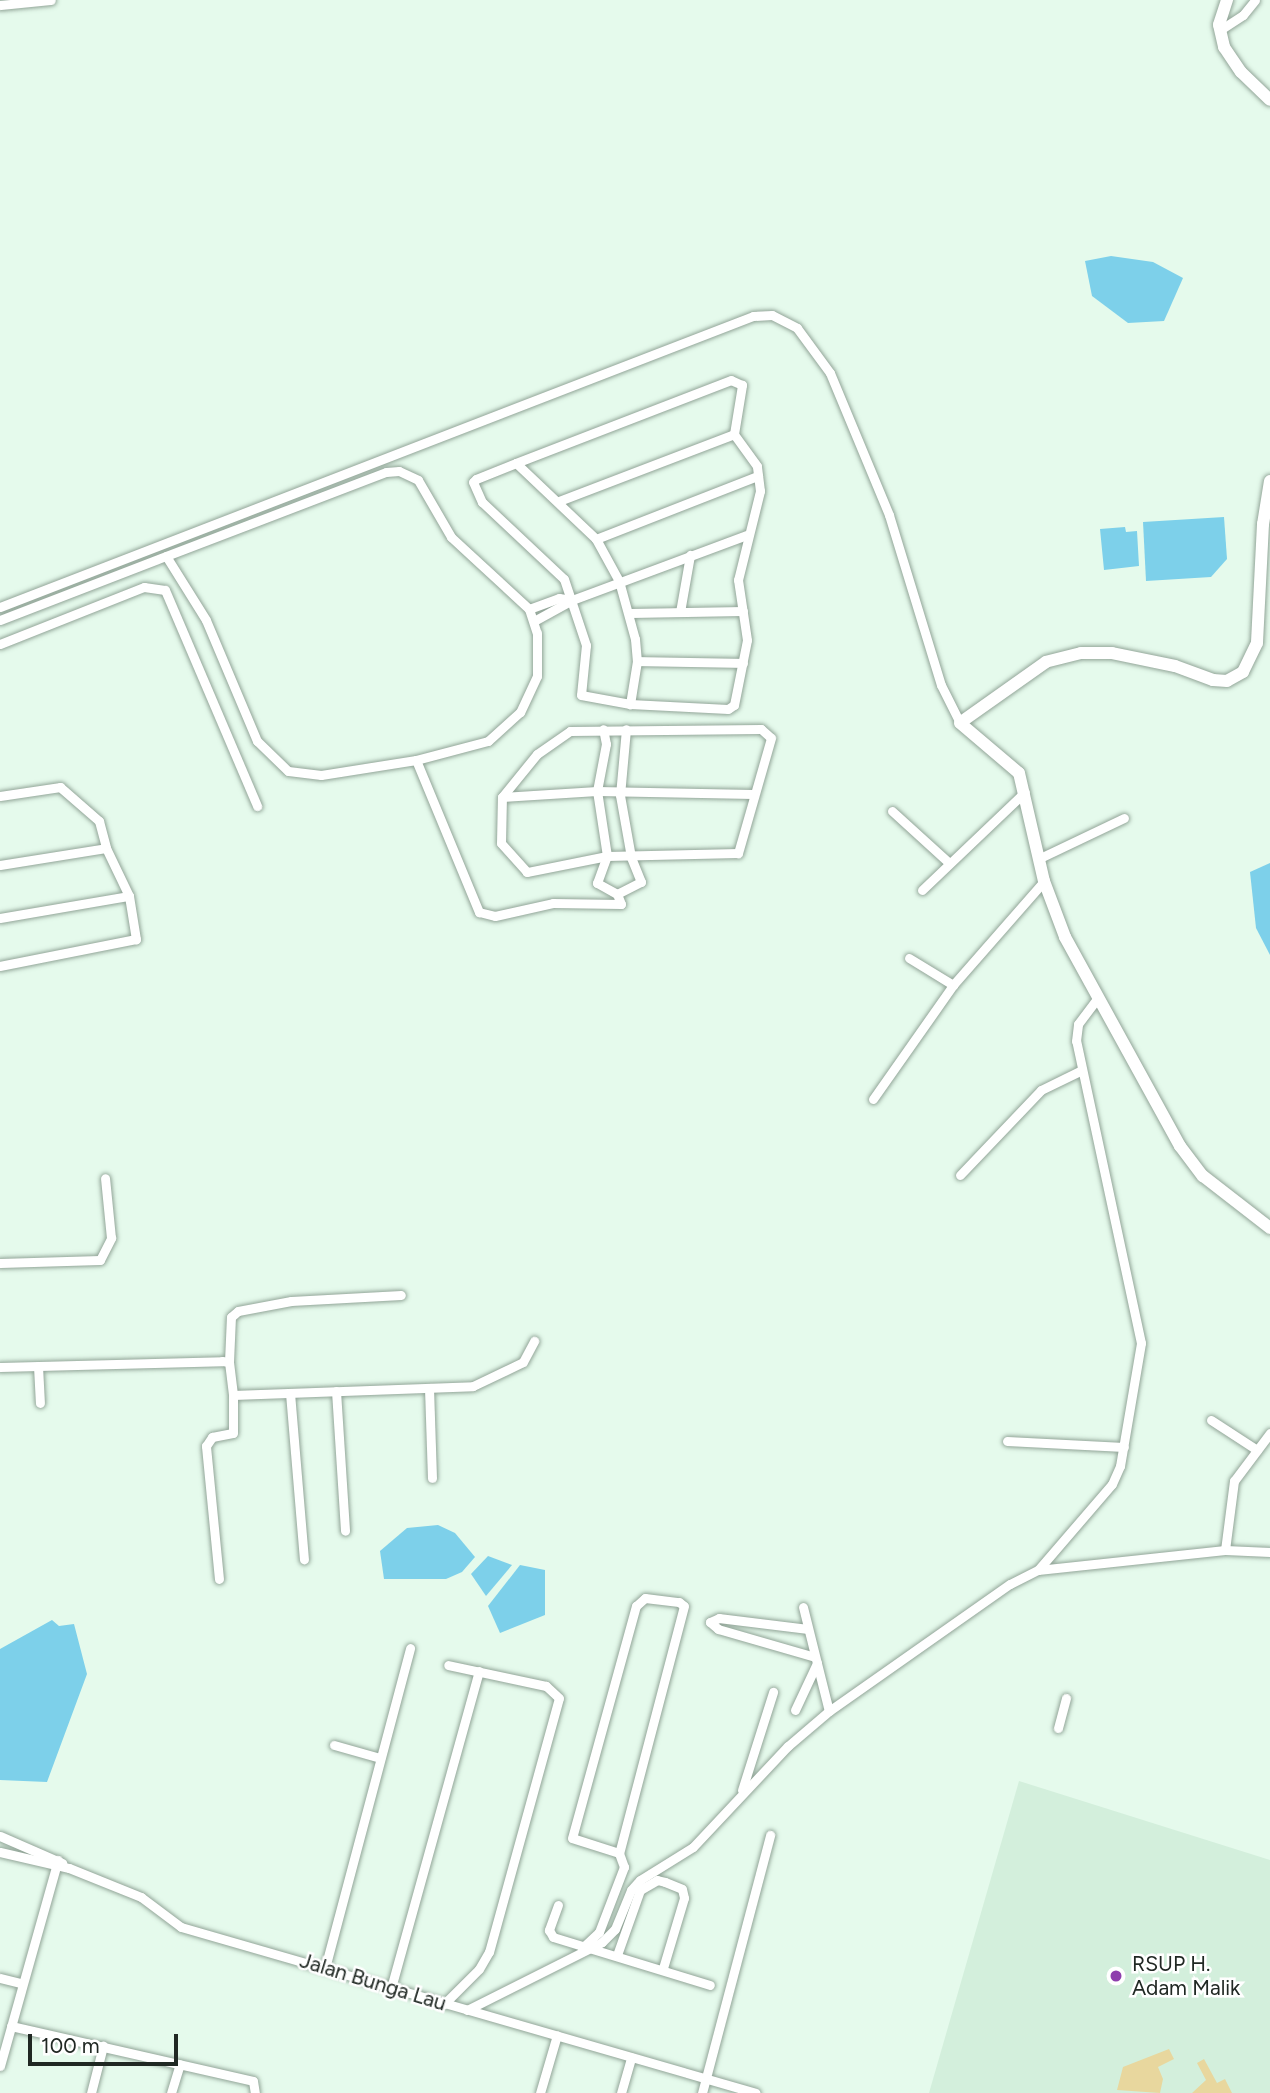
<!DOCTYPE html>
<style>
body{margin:0}
#map{position:relative;width:1270px;height:2093px;overflow:hidden;background:#e5faec;font-family:Figtree,sans-serif}
div>[style]{position:absolute}
[style*='--x']{left:calc(var(--x)*1px);top:calc(var(--y)*1px);width:calc(var(--w)*1px);rotate:calc(var(--a)*1deg)}
.built>*{inset:0;background:#d3efdc}
.green>*{inset:0;background:#e8d79e}
.water>*{inset:0;background:#7dd0ea}
.roads{filter:drop-shadow(0 0 2px #92a598) drop-shadow(0 0 2px #92a598)}
.street>*{height:9px;margin:-4.5px;padding:0 4.5px;transform-origin:4.5px;border-radius:4.5px;background:#fff}
.secondary>*{height:12px;margin:-6px;padding:0 6px;transform-origin:6px;border-radius:6px;background:#fff}
.dots>*{width:19px;height:19px;translate:-50% -50%;box-sizing:border-box;border:4px solid #fff;border-radius:50%}
span{translate:-50% -50%;white-space:nowrap;text-align:center;line-height:1.15;-webkit-text-stroke:5px #fff;paint-order:stroke}
.poi-label{font-size:21px;color:#202823}
.left{translate:0 -50%;text-align:left}
.street-label{font-size:21px;color:#202823}
.scale{position:absolute;left:28px;top:2034px;width:150px;height:32px;box-sizing:border-box;border:4px solid #202823;border-top:0;padding-left:9px;font-size:21px;line-height:24px;white-space:nowrap;color:#202823;-webkit-text-stroke:5px #fff;paint-order:stroke}
</style>
<div id="map">
<div class="built">
<i style="clip-path:polygon(1019px 1781px,1270px 1860px,1270px 2093px,929px 2093px)"></i>
</div>
<div class="green">
<i style="clip-path:polygon(1169px 2049px,1174px 2059px,1158px 2067px,1163px 2079px,1160px 2093px,1117px 2090px,1123px 2067px)"></i>
<i style="clip-path:polygon(1204px 2059px,1217px 2083px,1225px 2079px,1232px 2093px,1192px 2093px,1206px 2080px,1197px 2063px)"></i>
</div>
<div class="water">
<i style="clip-path:polygon(1111px 256px,1153px 262px,1183px 278px,1164px 321px,1128px 323px,1092px 296px,1085px 261px)"></i>
<i style="clip-path:polygon(1224px 517px,1227px 559px,1211px 577px,1146px 581px,1143px 522px)"></i>
<i style="clip-path:polygon(1125px 527px,1126px 532px,1137px 531px,1139px 566px,1104px 570px,1100px 529px)"></i>
<i style="clip-path:polygon(1270px 863px,1270px 955px,1256px 928px,1250px 872px)"></i>
<i style="clip-path:polygon(438px 1525px,455px 1533px,475px 1557px,462px 1572px,446px 1579px,384px 1579px,380px 1551px,407px 1528px)"></i>
<i style="clip-path:polygon(488px 1556px,512px 1565px,486px 1596px,471px 1574px)"></i>
<i style="clip-path:polygon(520px 1565px,545px 1570px,545px 1615px,500px 1633px,488px 1606px)"></i>
<i style="clip-path:polygon(52px 1620px,59px 1626px,74px 1624px,87px 1674px,47px 1782px,0 1780px,0 1649px)"></i>
</div>
<div class="roads">
<div class="street">
<i style="--x:0;--y:5;--w:51;--a:-5.6"></i>
<i style="--x:1220;--y:30;--w:27;--a:-33"></i>
<i style="--x:1243;--y:15;--w:19;--a:-51"></i>
<i style="--x:516;--y:463;--w:110;--a:43.5"></i>
<i style="--x:596;--y:539;--w:48;--a:61.3"></i>
<i style="--x:619;--y:581;--w:60;--a:74.6"></i>
<i style="--x:635;--y:639;--w:22;--a:85"></i>
<i style="--x:637;--y:661;--w:44;--a:99.2"></i>
<i style="--x:630;--y:704;--w:98;--a:2.9"></i>
<i style="--x:728;--y:709;--w:7;--a:-34"></i>
<i style="--x:734;--y:705;--w:66;--a:-78.7"></i>
<i style="--x:747;--y:640;--w:61;--a:-98.5"></i>
<i style="--x:738;--y:580;--w:92;--a:-76.1"></i>
<i style="--x:760;--y:491;--w:25;--a:-97"></i>
<i style="--x:757;--y:466;--w:39;--a:-126"></i>
<i style="--x:734;--y:434;--w:50;--a:-80.7"></i>
<i style="--x:742;--y:385;--w:12;--a:-156"></i>
<i style="--x:731;--y:380;--w:230;--a:158.9"></i>
<i style="--x:516;--y:463;--w:43;--a:158.2"></i>
<i style="--x:476;--y:479;--w:4;--a:135"></i>
<i style="--x:473;--y:482;--w:22;--a:66"></i>
<i style="--x:482;--y:502;--w:112;--a:43.2"></i>
<i style="--x:564;--y:579;--w:70;--a:71.6"></i>
<i style="--x:586;--y:645;--w:50;--a:95.7"></i>
<i style="--x:581;--y:695;--w:50;--a:10.4"></i>
<i style="--x:559;--y:501;--w:187;--a:-20.9"></i>
<i style="--x:596;--y:539;--w:174;--a:-21.3"></i>
<i style="--x:0;--y:607;--w:807;--a:-21.13"></i>
<i style="--x:753;--y:316;--w:19;--a:-3"></i>
<i style="--x:772;--y:315;--w:28;--a:27"></i>
<i style="--x:797;--y:328;--w:56;--a:53.7"></i>
<i style="--x:830;--y:373;--w:154;--a:67.4"></i>
<i style="--x:889;--y:515;--w:178;--a:73"></i>
<i style="--x:941;--y:685;--w:42;--a:63.4"></i>
<i style="--x:529;--y:609;--w:32;--a:-20"></i>
<i style="--x:559;--y:598;--w:13;--a:9"></i>
<i style="--x:572;--y:600;--w:187;--a:-20.4"></i>
<i style="--x:680;--y:612;--w:58;--a:-80"></i>
<i style="--x:630;--y:613;--w:113;--a:-1"></i>
<i style="--x:0;--y:620;--w:178;--a:-21.1"></i>
<i style="--x:166;--y:556;--w:235;--a:-20.9"></i>
<i style="--x:386;--y:472;--w:13;--a:-4"></i>
<i style="--x:399;--y:471;--w:21;--a:25"></i>
<i style="--x:418;--y:480;--w:66;--a:59.9"></i>
<i style="--x:451;--y:537;--w:106;--a:42.7"></i>
<i style="--x:529;--y:609;--w:25;--a:72"></i>
<i style="--x:537;--y:633;--w:43;--a:90"></i>
<i style="--x:537;--y:676;--w:40;--a:115"></i>
<i style="--x:520;--y:712;--w:43;--a:137.8"></i>
<i style="--x:488;--y:741;--w:74;--a:165.2"></i>
<i style="--x:416;--y:760;--w:96;--a:171"></i>
<i style="--x:321;--y:775;--w:33;--a:-173"></i>
<i style="--x:288;--y:771;--w:43;--a:-135.9"></i>
<i style="--x:257;--y:741;--w:131;--a:-112.9"></i>
<i style="--x:206;--y:620;--w:75;--a:-122"></i>
<i style="--x:534;--y:621;--w:43;--a:-28.9"></i>
<i style="--x:0;--y:644;--w:155;--a:-21.6"></i>
<i style="--x:144;--y:587;--w:21;--a:8"></i>
<i style="--x:165;--y:590;--w:235;--a:66.9"></i>
<i style="--x:637;--y:661;--w:106;--a:1.1"></i>
<i style="--x:761;--y:729;--w:13;--a:42"></i>
<i style="--x:771;--y:738;--w:120;--a:106"></i>
<i style="--x:738;--y:853;--w:131;--a:178.7"></i>
<i style="--x:607;--y:856;--w:82;--a:168.7"></i>
<i style="--x:527;--y:872;--w:39;--a:-132"></i>
<i style="--x:501;--y:843;--w:46;--a:-88.8"></i>
<i style="--x:502;--y:797;--w:55;--a:-50.9"></i>
<i style="--x:537;--y:754;--w:40;--a:-34.9"></i>
<i style="--x:570;--y:731;--w:191;--a:-0.6"></i>
<i style="--x:416;--y:760;--w:165;--a:67.5"></i>
<i style="--x:479;--y:912;--w:16;--a:14"></i>
<i style="--x:495;--y:916;--w:59;--a:-12.6"></i>
<i style="--x:553;--y:903;--w:68;--a:0.8"></i>
<i style="--x:621;--y:904;--w:11;--a:-112"></i>
<i style="--x:617;--y:894;--w:23;--a:-151"></i>
<i style="--x:597;--y:883;--w:29;--a:-70"></i>
<i style="--x:607;--y:856;--w:66;--a:-98.7"></i>
<i style="--x:597;--y:791;--w:48;--a:-79.2"></i>
<i style="--x:606;--y:744;--w:15;--a:-101"></i>
<i style="--x:0;--y:796;--w:61;--a:-8.5"></i>
<i style="--x:60;--y:787;--w:52;--a:41.1"></i>
<i style="--x:99;--y:821;--w:28;--a:75"></i>
<i style="--x:106;--y:848;--w:53;--a:64.4"></i>
<i style="--x:129;--y:896;--w:44;--a:80.8"></i>
<i style="--x:136;--y:939;--w:139;--a:168.8"></i>
<i style="--x:502;--y:797;--w:95;--a:-3.6"></i>
<i style="--x:597;--y:791;--w:156;--a:1.1"></i>
<i style="--x:892;--y:811;--w:76;--a:42.3"></i>
<i style="--x:1040;--y:858;--w:93;--a:-25.5"></i>
<i style="--x:0;--y:865;--w:107;--a:-9.1"></i>
<i style="--x:922;--y:890;--w:142;--a:-43.6"></i>
<i style="--x:617;--y:894;--w:27;--a:-27"></i>
<i style="--x:641;--y:882;--w:27;--a:-112"></i>
<i style="--x:631;--y:857;--w:63;--a:-100.1"></i>
<i style="--x:620;--y:795;--w:66;--a:-84.8"></i>
<i style="--x:0;--y:918;--w:131;--a:-9.7"></i>
<i style="--x:909;--y:958;--w:52;--a:31.5"></i>
<i style="--x:873;--y:1099;--w:139;--a:-54.9"></i>
<i style="--x:953;--y:985;--w:138;--a:-48.8"></i>
<i style="--x:960;--y:1175;--w:117;--a:-46.4"></i>
<i style="--x:1041;--y:1090;--w:43;--a:-26"></i>
<i style="--x:0;--y:1263;--w:100;--a:-1.7"></i>
<i style="--x:100;--y:1260;--w:25;--a:-63"></i>
<i style="--x:111;--y:1238;--w:60;--a:-95.7"></i>
<i style="--x:229;--y:1362;--w:45;--a:-87.5"></i>
<i style="--x:231;--y:1317;--w:9;--a:-41"></i>
<i style="--x:238;--y:1311;--w:54;--a:-10.7"></i>
<i style="--x:291;--y:1301;--w:110;--a:-3.1"></i>
<i style="--x:38;--y:1366;--w:37;--a:87"></i>
<i style="--x:0;--y:1367;--w:222;--a:-1.5"></i>
<i style="--x:222;--y:1361;--w:7;--a:8"></i>
<i style="--x:229;--y:1362;--w:33;--a:83"></i>
<i style="--x:233;--y:1395;--w:240;--a:-2.1"></i>
<i style="--x:473;--y:1386;--w:55;--a:-25.6"></i>
<i style="--x:523;--y:1362;--w:24;--a:-62"></i>
<i style="--x:429;--y:1388;--w:90;--a:88.1"></i>
<i style="--x:336;--y:1391;--w:140;--a:86.3"></i>
<i style="--x:290;--y:1393;--w:167;--a:85.2"></i>
<i style="--x:1211;--y:1420;--w:55;--a:33.1"></i>
<i style="--x:1007;--y:1441;--w:117;--a:2.9"></i>
<i style="--x:1225;--y:1550;--w:70;--a:-82.6"></i>
<i style="--x:1234;--y:1481;--w:60;--a:-53.1"></i>
<i style="--x:1038;--y:1570;--w:113;--a:-49.3"></i>
<i style="--x:1112;--y:1484;--w:20;--a:-66"></i>
<i style="--x:1120;--y:1466;--w:125;--a:-80.3"></i>
<i style="--x:1141;--y:1343;--w:309;--a:-102.1"></i>
<i style="--x:1076;--y:1041;--w:17;--a:-83"></i>
<i style="--x:1078;--y:1024;--w:31;--a:-53"></i>
<i style="--x:219;--y:1579;--w:134;--a:-95.6"></i>
<i style="--x:206;--y:1446;--w:11;--a:-56"></i>
<i style="--x:212;--y:1437;--w:21;--a:-11"></i>
<i style="--x:233;--y:1433;--w:38;--a:-90"></i>
<i style="--x:803;--y:1607;--w:107;--a:76"></i>
<i style="--x:808;--y:1629;--w:90;--a:-173"></i>
<i style="--x:719;--y:1618;--w:10;--a:156"></i>
<i style="--x:710;--y:1622;--w:11;--a:41"></i>
<i style="--x:718;--y:1629;--w:101;--a:16.1"></i>
<i style="--x:795;--y:1710;--w:52;--a:-64.9"></i>
<i style="--x:1058;--y:1728;--w:31;--a:-75"></i>
<i style="--x:334;--y:1745;--w:48;--a:15.8"></i>
<i style="--x:742;--y:1790;--w:103;--a:-72.4"></i>
<i style="--x:0;--y:1836;--w:68;--a:23.5"></i>
<i style="--x:0;--y:1852;--w:71;--a:13.1"></i>
<i style="--x:69;--y:1868;--w:78;--a:21.9"></i>
<i style="--x:141;--y:1897;--w:50;--a:36.9"></i>
<i style="--x:181;--y:1927;--w:598;--a:16.1"></i>
<i style="--x:558;--y:1905;--w:27;--a:110"></i>
<i style="--x:549;--y:1930;--w:8;--a:60"></i>
<i style="--x:553;--y:1937;--w:164;--a:17"></i>
<i style="--x:582;--y:1948;--w:23;--a:-43"></i>
<i style="--x:599;--y:1932;--w:70;--a:-69"></i>
<i style="--x:624;--y:1867;--w:15;--a:-110"></i>
<i style="--x:619;--y:1853;--w:49;--a:-162.3"></i>
<i style="--x:572;--y:1838;--w:241;--a:-74.6"></i>
<i style="--x:636;--y:1606;--w:12;--a:-42"></i>
<i style="--x:645;--y:1598;--w:34;--a:7"></i>
<i style="--x:679;--y:1602;--w:6;--a:39"></i>
<i style="--x:684;--y:1606;--w:255;--a:104.7"></i>
<i style="--x:617;--y:1955;--w:69;--a:-70.5"></i>
<i style="--x:640;--y:1890;--w:20;--a:-30"></i>
<i style="--x:657;--y:1880;--w:8;--a:14"></i>
<i style="--x:665;--y:1882;--w:18;--a:22"></i>
<i style="--x:682;--y:1889;--w:9;--a:77"></i>
<i style="--x:684;--y:1898;--w:73;--a:106.7"></i>
<i style="--x:325;--y:1968;--w:331;--a:-75.1"></i>
<i style="--x:0;--y:1978;--w:21;--a:14"></i>
<i style="--x:391;--y:1988;--w:329;--a:-74.5"></i>
<i style="--x:444;--y:2004;--w:49;--a:-45"></i>
<i style="--x:479;--y:1969;--w:20;--a:-60"></i>
<i style="--x:489;--y:1952;--w:263;--a:-74.6"></i>
<i style="--x:559;--y:1698;--w:18;--a:-137"></i>
<i style="--x:546;--y:1686;--w:100;--a:-167.9"></i>
<i style="--x:467;--y:2010;--w:151;--a:-26.7"></i>
<i style="--x:602;--y:1942;--w:18;--a:-45"></i>
<i style="--x:615;--y:1929;--w:42;--a:-67.7"></i>
<i style="--x:631;--y:1890;--w:13;--a:-48"></i>
<i style="--x:640;--y:1880;--w:62;--a:-31.9"></i>
<i style="--x:693;--y:1847;--w:139;--a:-46.8"></i>
<i style="--x:788;--y:1746;--w:54;--a:-40.5"></i>
<i style="--x:829;--y:1711;--w:221;--a:-35.1"></i>
<i style="--x:1010;--y:1584;--w:31;--a:-27"></i>
<i style="--x:1038;--y:1570;--w:188;--a:-6.1"></i>
<i style="--x:1225;--y:1550;--w:45;--a:2.5"></i>
<i style="--x:11;--y:2026;--w:248;--a:12.8"></i>
<i style="--x:253;--y:2081;--w:12;--a:81"></i>
<i style="--x:0;--y:2066;--w:214;--a:-74.3"></i>
<i style="--x:91;--y:2093;--w:49;--a:-75.7"></i>
<i style="--x:171;--y:2093;--w:30;--a:-73"></i>
<i style="--x:540;--y:2093;--w:60;--a:-73.7"></i>
<i style="--x:621;--y:2093;--w:37;--a:-74"></i>
<i style="--x:702;--y:2093;--w:267;--a:-75.2"></i>
</div>
<div class="secondary">
<i style="--x:1227;--y:0;--w:26;--a:108"></i>
<i style="--x:1219;--y:25;--w:23;--a:77"></i>
<i style="--x:1224;--y:47;--w:30;--a:56"></i>
<i style="--x:1241;--y:72;--w:40;--a:44"></i>
<i style="--x:1270;--y:481;--w:44;--a:99.2"></i>
<i style="--x:1263;--y:524;--w:119;--a:92.9"></i>
<i style="--x:1257;--y:643;--w:32;--a:116"></i>
<i style="--x:1243;--y:672;--w:18;--a:151"></i>
<i style="--x:1227;--y:681;--w:14;--a:-176"></i>
<i style="--x:1213;--y:680;--w:40;--a:-159.8"></i>
<i style="--x:1175;--y:666;--w:64;--a:-168.3"></i>
<i style="--x:1112;--y:653;--w:31;--a:180"></i>
<i style="--x:1081;--y:653;--w:36;--a:166"></i>
<i style="--x:1046;--y:662;--w:105;--a:144.7"></i>
<i style="--x:960;--y:723;--w:77;--a:40.3"></i>
<i style="--x:1019;--y:773;--w:111;--a:77"></i>
<i style="--x:1044;--y:881;--w:60;--a:69.4"></i>
<i style="--x:1065;--y:937;--w:239;--a:61.2"></i>
<i style="--x:1180;--y:1146;--w:38;--a:53"></i>
<i style="--x:1203;--y:1176;--w:85;--a:37.8"></i>
</div>
</div>
<div class="dots">
<i style="left:1116px;top:1976px;background:#8e3ead"></i>
</div>
<div class="poi-label">
<span class="left" style="left:1132px;top:1976px">RSUP H.<br>Adam Malik</span>
</div>
<div class="street-label">
<span style="left:373px;top:1982px;rotate:17deg">Jalan Bunga Lau</span>
</div>
<div class="scale">100 m</div>
</div>
